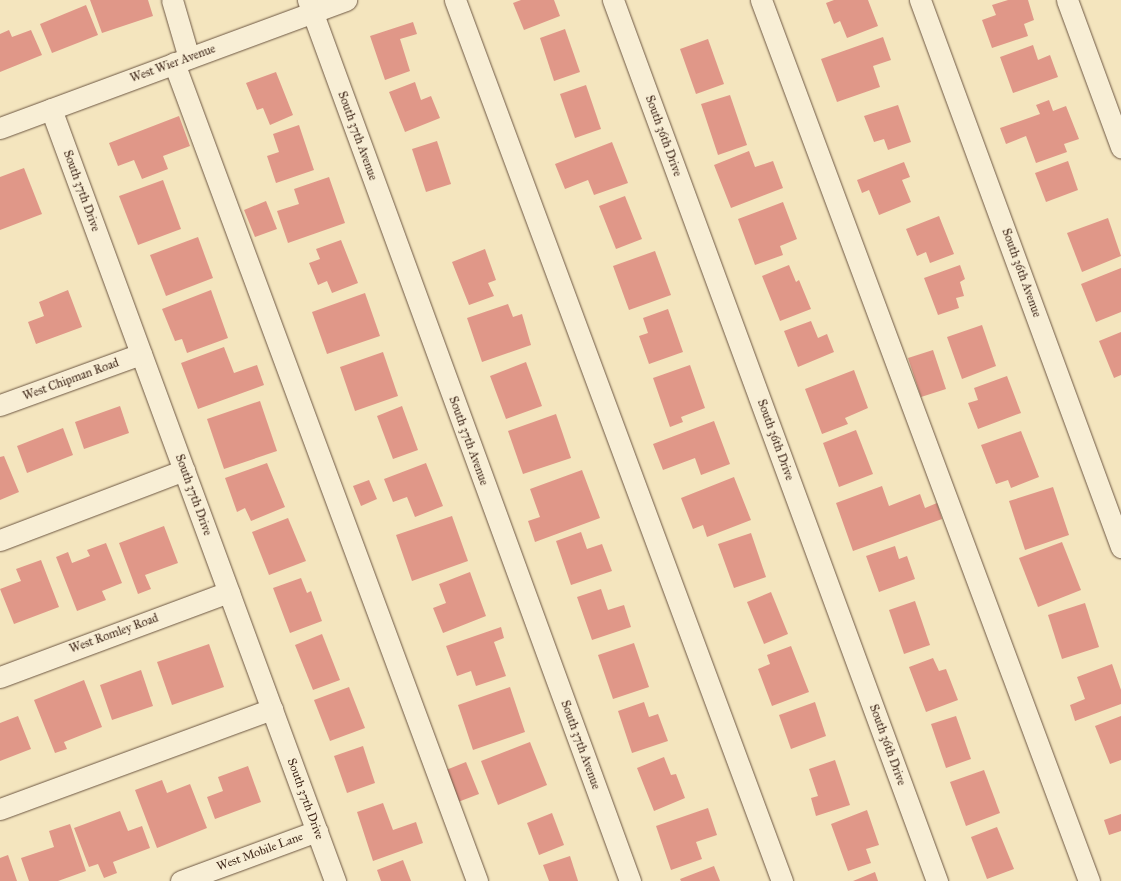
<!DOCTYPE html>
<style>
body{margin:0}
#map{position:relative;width:1121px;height:881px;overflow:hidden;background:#f4e5be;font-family:"IM FELL Great Primer",serif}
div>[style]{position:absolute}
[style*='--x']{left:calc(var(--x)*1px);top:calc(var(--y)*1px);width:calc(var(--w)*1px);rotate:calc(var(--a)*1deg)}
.building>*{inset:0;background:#e09788}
.roads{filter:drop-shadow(0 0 1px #6d5743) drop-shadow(0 0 1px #6d5743)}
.minor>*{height:21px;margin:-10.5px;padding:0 10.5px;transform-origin:10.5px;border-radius:10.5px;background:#f8eed5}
span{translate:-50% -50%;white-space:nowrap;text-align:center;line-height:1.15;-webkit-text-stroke:3px #f8eed5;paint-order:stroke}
.street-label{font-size:12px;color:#40281a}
</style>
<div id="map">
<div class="building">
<i style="clip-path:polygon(90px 0,148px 0,153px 16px,102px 33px)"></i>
<i style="clip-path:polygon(521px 0,554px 0,560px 16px,524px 30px,513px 3px)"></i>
<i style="clip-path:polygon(834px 0,868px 0,878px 26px,847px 38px,840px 21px,834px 24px,826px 3px)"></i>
<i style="clip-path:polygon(1008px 0,1028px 0,1034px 20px,1024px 24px,1028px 36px,992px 48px,982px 20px,996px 15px,992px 5px)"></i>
<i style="clip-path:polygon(86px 5px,98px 35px,52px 53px,40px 24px)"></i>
<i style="clip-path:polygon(413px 22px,417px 34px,400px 39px,410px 71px,385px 80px,370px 36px)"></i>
<i style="clip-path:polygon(565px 29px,580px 72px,554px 81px,540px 38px)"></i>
<i style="clip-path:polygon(9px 30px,12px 37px,31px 30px,42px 55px,0 72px,0 34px)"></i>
<i style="clip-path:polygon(883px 37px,891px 60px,873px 66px,880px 87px,837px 102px,821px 59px)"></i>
<i style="clip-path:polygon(708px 39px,724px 84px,696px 94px,680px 49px)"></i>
<i style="clip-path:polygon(1033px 45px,1038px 60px,1050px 55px,1058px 77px,1013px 93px,1000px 57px)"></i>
<i style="clip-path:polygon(276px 72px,293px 115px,270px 125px,263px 108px,257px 110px,246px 83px)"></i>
<i style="clip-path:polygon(415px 82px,421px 100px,431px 96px,440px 118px,405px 132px,389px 92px)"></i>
<i style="clip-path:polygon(586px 85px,601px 129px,575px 138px,560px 94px)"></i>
<i style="clip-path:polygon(730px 95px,747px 145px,718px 155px,701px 104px)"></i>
<i style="clip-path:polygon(1049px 100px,1053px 111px,1066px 106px,1079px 139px,1064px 144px,1067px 152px,1036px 163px,1026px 136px,1006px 144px,1000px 128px,1040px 114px,1036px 105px)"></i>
<i style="clip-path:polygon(898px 105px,911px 142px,888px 150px,884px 139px,874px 142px,864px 116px)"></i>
<i style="clip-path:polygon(179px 116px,190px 146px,163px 156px,168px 169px,142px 179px,134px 160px,118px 166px,109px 143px)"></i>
<i style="clip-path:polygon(299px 125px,314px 170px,276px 183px,267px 156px,279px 152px,273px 134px)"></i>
<i style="clip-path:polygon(437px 141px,451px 184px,426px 192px,412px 149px)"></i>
<i style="clip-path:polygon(612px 142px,628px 183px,594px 195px,588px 180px,565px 189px,555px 164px)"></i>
<i style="clip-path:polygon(749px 151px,755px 167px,773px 161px,783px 188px,731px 208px,714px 165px)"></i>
<i style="clip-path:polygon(1068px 161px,1078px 190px,1046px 202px,1035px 173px)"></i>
<i style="clip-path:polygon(904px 162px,910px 177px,902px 180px,911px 202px,879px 215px,869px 190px,862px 193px,857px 180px)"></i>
<i style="clip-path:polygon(24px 168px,42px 214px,0 230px,0 177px)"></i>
<i style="clip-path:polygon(329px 177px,345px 223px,288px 243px,277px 211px,299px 204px,294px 189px)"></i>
<i style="clip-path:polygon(163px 180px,181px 229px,138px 245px,119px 196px)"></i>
<i style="clip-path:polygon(625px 196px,642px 239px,616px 249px,599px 206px)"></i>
<i style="clip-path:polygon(266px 201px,277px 229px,255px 237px,244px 210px)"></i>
<i style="clip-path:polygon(783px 202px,797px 239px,780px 246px,783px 255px,755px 265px,738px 219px)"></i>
<i style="clip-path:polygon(939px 216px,954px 254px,930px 263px,926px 252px,917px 256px,906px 229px)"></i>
<i style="clip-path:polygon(1108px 218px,1121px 256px,1082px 272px,1067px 233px)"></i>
<i style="clip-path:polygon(198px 237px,213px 278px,166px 296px,150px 255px)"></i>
<i style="clip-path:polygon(341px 240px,358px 283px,332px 293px,327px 281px,318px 285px,309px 263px,320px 259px,316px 249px)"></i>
<i style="clip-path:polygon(485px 249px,496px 280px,488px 283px,494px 296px,469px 305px,452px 262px)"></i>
<i style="clip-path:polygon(655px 251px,671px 295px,629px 310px,613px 266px)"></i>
<i style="clip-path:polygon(789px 265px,796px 282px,799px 280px,811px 309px,780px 321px,762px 276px)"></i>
<i style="clip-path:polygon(960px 265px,965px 279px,960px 282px,964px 296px,956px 298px,959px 308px,938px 315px,924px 278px)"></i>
<i style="clip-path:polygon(1121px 268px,1121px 312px,1096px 322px,1081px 284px)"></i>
<i style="clip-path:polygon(68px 290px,82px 327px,36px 344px,28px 322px,44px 316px,39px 302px)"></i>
<i style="clip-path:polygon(211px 290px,228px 338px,187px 353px,182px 339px,175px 341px,162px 309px)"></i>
<i style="clip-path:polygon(365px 293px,380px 336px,327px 354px,312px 312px)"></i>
<i style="clip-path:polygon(508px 304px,513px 317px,522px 314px,531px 345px,482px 362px,467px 318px)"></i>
<i style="clip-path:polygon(668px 309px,683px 352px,649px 364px,639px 336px,648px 333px,643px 318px)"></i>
<i style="clip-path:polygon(811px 321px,818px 338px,827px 334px,834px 352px,798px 367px,784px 331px)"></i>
<i style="clip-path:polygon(982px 325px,996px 366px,962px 379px,947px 337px)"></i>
<i style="clip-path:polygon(1121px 332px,1121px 375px,1114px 378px,1099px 341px)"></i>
<i style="clip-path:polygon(224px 347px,234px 373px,257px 365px,264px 385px,198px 409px,181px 363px)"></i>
<i style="clip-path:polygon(933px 350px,946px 389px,921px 397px,908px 358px)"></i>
<i style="clip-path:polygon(383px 352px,398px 396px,355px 411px,340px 367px)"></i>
<i style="clip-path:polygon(526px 362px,542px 406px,506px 419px,490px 376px)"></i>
<i style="clip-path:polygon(690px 365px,705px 408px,681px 417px,683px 422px,670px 427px,653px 378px)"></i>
<i style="clip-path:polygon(854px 370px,868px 408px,845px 418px,848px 424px,822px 434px,805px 389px)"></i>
<i style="clip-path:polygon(1007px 376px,1021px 413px,978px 429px,968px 403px,978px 400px,974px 388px)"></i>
<i style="clip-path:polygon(260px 401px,277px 451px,224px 469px,207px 419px)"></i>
<i style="clip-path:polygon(120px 406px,129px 433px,84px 449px,75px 422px)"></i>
<i style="clip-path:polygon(402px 406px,418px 450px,393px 459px,377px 416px)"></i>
<i style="clip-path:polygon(556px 414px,571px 458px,523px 474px,508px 431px)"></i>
<i style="clip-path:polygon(714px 421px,730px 464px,701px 475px,695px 458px,663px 470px,653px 444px)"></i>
<i style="clip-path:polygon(63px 428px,73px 455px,27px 473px,17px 446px)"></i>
<i style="clip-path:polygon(856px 430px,873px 474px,839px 487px,823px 443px)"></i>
<i style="clip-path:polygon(1021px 431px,1039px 477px,1011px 488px,1008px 480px,996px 484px,981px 445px)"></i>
<i style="clip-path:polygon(4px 456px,19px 492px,0 500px,0 457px)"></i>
<i style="clip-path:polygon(267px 463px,285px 507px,251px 521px,245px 508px,237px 512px,225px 478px)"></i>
<i style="clip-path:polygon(426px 463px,443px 506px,415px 517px,407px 497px,393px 502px,384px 479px)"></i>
<i style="clip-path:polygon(582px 470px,600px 518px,535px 542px,528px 521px,540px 517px,530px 489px)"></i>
<i style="clip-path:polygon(734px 477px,751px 520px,707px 537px,703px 525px,693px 529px,681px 498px)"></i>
<i style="clip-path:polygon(369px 480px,377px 499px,361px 506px,353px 486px)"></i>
<i style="clip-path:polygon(882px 486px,889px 506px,920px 494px,925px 508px,937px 503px,942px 519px,853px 551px,836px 503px)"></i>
<i style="clip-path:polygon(1053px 487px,1069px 535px,1025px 550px,1009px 501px)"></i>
<i style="clip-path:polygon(452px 516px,468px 561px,412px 581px,396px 535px)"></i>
<i style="clip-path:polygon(288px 518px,306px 561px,269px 575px,252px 532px)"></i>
<i style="clip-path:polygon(164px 526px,178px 563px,145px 575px,151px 589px,138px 594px,119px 543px)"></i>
<i style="clip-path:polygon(581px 532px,587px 549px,602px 544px,612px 571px,571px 585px,556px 541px)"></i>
<i style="clip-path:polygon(751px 533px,766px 577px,734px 588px,718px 544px)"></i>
<i style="clip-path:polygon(1062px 542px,1081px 590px,1038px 607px,1019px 558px)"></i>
<i style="clip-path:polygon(106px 543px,122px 583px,102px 591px,106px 600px,77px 611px,56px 557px,68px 552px,72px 563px,90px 556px,87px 550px)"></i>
<i style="clip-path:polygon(895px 546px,899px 559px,907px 556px,915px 579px,879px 592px,866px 556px)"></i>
<i style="clip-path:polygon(41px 560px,59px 607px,14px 624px,0 589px,21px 581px,16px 569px)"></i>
<i style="clip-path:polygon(470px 572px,486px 616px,443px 633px,433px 608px,446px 603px,439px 584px)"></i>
<i style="clip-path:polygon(301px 578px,307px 593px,311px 591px,322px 621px,290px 633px,273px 588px)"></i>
<i style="clip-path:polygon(601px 589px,608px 610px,624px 605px,631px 627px,592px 640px,577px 597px)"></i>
<i style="clip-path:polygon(771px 592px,788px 634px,764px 644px,747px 602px)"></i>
<i style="clip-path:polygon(915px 601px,930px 645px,904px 654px,889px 610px)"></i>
<i style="clip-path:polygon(1085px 603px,1099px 647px,1062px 659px,1048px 615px)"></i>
<i style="clip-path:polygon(501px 627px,504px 638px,494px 642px,506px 676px,476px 686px,471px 671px,457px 676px,446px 646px)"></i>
<i style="clip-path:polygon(322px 634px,340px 680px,313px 690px,295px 645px)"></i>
<i style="clip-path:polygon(634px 643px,649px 687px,613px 699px,598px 655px)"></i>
<i style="clip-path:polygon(209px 644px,224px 687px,172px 705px,157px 662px)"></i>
<i style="clip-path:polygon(791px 646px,809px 692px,772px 706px,758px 669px,770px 664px,767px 655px)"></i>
<i style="clip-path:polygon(933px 658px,939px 671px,946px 669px,958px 700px,926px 712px,909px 667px)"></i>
<i style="clip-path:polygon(1112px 664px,1121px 690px,1121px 704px,1075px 721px,1070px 705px,1085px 699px,1077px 677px)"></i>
<i style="clip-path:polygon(141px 670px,153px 706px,112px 720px,100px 685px)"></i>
<i style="clip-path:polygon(84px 680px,102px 727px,64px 742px,67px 749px,55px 753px,34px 700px)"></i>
<i style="clip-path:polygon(349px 687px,365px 728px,330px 741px,314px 700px)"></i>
<i style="clip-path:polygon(510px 687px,525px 732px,473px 750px,458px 705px)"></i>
<i style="clip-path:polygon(644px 702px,649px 717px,658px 714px,668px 741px,632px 753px,618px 711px)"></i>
<i style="clip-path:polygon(815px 702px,826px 736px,791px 749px,779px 715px)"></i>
<i style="clip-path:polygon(18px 716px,31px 749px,0 761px,0 723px)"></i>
<i style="clip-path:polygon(956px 716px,971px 759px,946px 768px,931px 724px)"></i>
<i style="clip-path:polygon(1121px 716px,1121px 760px,1110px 764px,1095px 726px)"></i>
<i style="clip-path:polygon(530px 742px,547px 785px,498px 805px,481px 761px)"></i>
<i style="clip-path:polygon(363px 746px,375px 783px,347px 793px,334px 756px)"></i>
<i style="clip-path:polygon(664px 757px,671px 775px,676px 774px,685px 798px,654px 811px,637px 768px)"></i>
<i style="clip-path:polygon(835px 760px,850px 805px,816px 816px,811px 798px,818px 796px,809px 769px)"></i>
<i style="clip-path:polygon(466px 762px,479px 794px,458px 802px,446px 770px)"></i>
<i style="clip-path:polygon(248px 766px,261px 802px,215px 819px,207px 797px,223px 791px,218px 777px)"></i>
<i style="clip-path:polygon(984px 770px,1000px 813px,966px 826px,950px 782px)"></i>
<i style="clip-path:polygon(162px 780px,167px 793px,190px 784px,207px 828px,157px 848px,135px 790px)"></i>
<i style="clip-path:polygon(383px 803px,393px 830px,416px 822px,423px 843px,373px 861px,357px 812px)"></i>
<i style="clip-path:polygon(708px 808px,717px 835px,696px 842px,702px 859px,671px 870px,656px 826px)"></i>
<i style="clip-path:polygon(867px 810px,879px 845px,866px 849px,871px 863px,848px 871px,831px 824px)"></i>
<i style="clip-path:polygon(120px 811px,128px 831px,142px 826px,150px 848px,113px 862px,117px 873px,104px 878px,98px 864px,89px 867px,74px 828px)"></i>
<i style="clip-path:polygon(552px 813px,564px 845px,539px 855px,527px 823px)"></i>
<i style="clip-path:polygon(1121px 814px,1121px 831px,1109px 835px,1104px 820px)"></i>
<i style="clip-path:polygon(70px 824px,86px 871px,58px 881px,29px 881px,21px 858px,54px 847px,49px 831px)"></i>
<i style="clip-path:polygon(997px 827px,1014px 869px,987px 879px,971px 837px)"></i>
<i style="clip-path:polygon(8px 855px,17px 881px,0 881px,0 858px)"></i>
<i style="clip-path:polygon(570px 856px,578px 881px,549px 881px,543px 865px)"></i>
<i style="clip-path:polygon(403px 860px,411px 881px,381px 881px,377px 870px)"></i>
<i style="clip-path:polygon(714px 866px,720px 881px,681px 881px,680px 879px)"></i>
<i style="clip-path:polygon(875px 872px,878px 881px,853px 881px)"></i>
</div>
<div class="roads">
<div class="minor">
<i style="--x:172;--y:0;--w:60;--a:73.7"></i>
<i style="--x:308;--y:0;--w:938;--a:69.92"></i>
<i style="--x:455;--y:0;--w:940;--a:69.64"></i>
<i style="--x:613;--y:0;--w:939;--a:69.81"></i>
<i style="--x:761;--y:0;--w:940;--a:69.58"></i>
<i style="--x:920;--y:0;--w:583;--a:69.82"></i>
<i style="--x:1067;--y:0;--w:157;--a:69.8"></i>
<i style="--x:174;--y:63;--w:872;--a:69.67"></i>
<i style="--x:51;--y:109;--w:823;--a:69.8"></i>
<i style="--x:0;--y:128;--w:369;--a:-20.3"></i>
<i style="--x:0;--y:405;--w:150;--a:-19.9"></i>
<i style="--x:0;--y:540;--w:197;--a:-20.8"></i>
<i style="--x:0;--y:677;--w:244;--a:-20.4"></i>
<i style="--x:0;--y:809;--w:290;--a:-20.2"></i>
<i style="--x:181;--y:881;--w:145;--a:-20.2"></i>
</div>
</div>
<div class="street-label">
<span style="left:173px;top:64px;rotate:-20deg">West Wier Avenue</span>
<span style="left:357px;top:136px;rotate:70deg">South 37th Avenue</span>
<span style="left:663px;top:136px;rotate:70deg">South 36th Drive</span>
<span style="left:81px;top:191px;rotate:70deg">South 37th Drive</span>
<span style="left:1021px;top:273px;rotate:70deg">South 36th Avenue</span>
<span style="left:71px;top:380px;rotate:-20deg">West Chipman Road</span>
<span style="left:775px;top:440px;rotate:70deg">South 36th Drive</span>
<span style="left:468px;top:441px;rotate:70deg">South 37th Avenue</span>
<span style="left:193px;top:495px;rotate:70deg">South 37th Drive</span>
<span style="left:114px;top:634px;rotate:-20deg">West Romley Road</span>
<span style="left:580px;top:745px;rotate:70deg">South 37th Avenue</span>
<span style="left:887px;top:745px;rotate:70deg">South 36th Drive</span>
<span style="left:305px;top:799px;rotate:70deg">South 37th Drive</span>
<span style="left:260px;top:852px;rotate:-20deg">West Mobile Lane</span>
</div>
</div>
